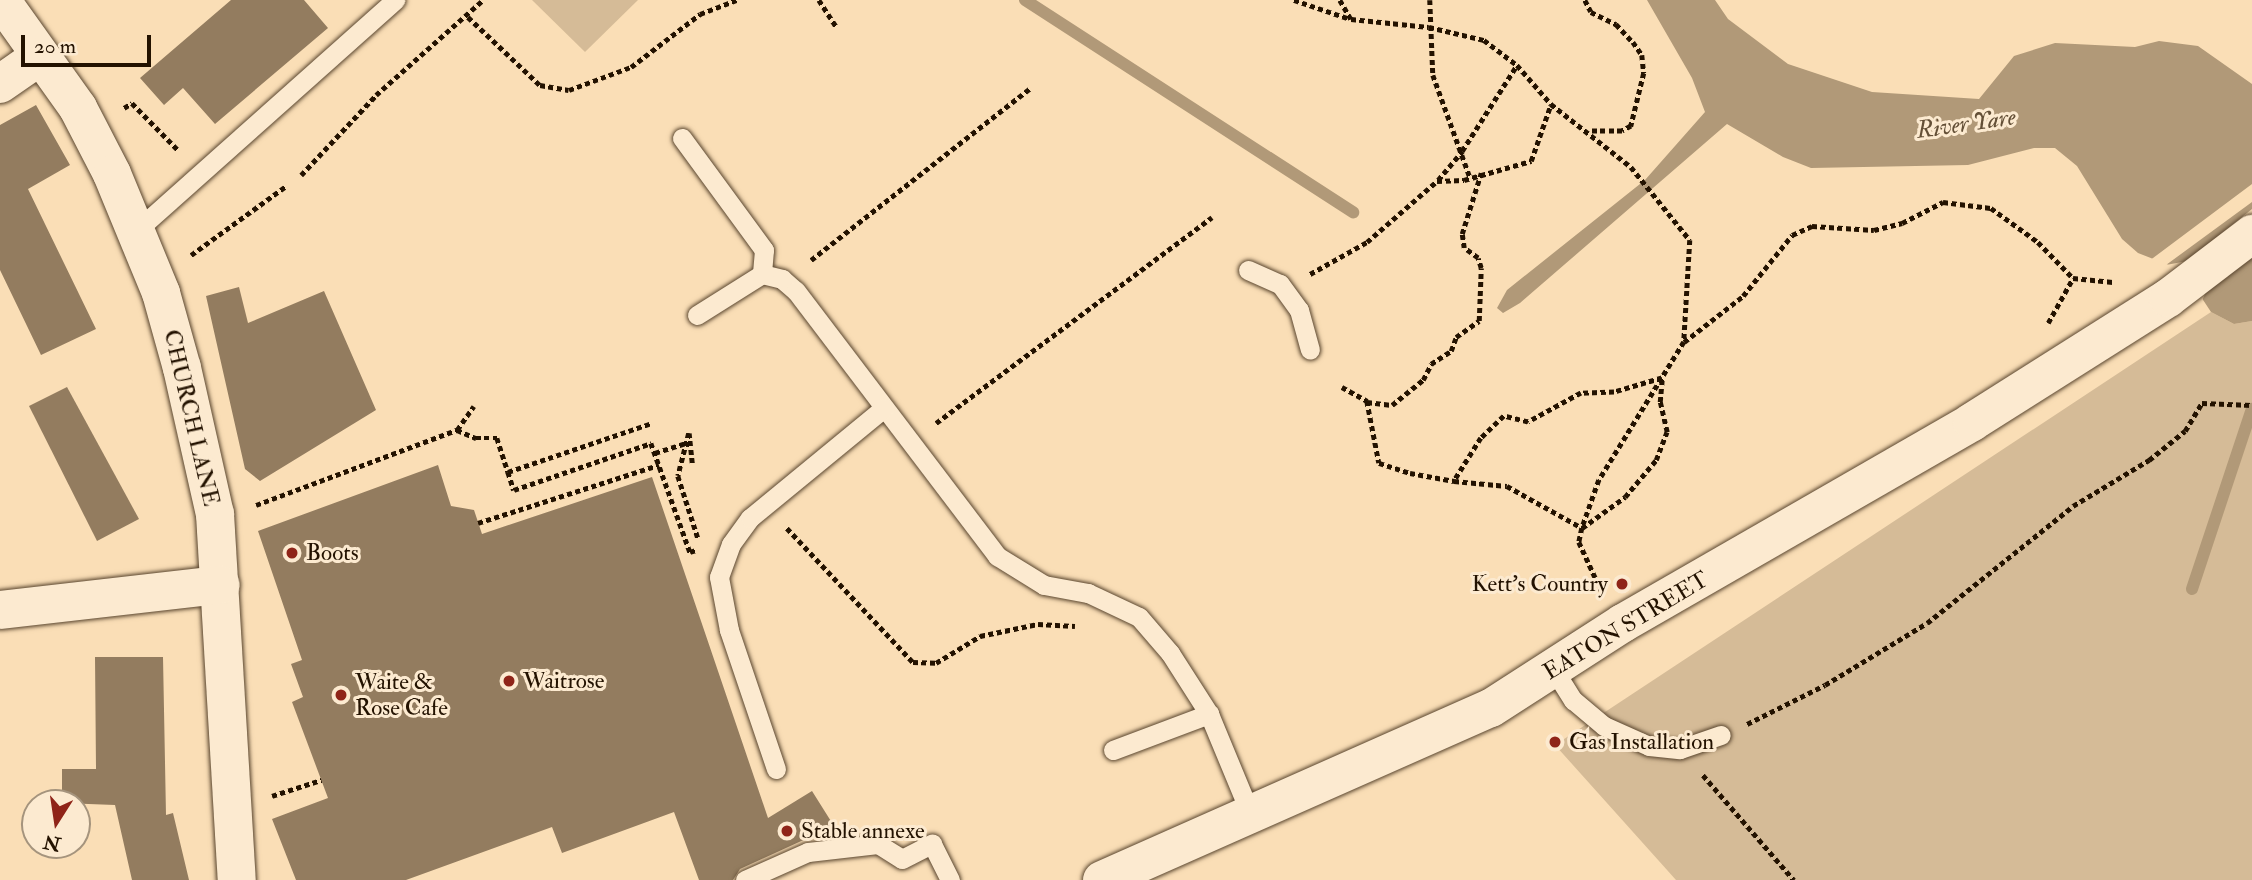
<!DOCTYPE html>
<style>
body{margin:0}
#map{position:relative;width:2252px;height:880px;overflow:hidden;background:#fadeb6;font-family:"IM FELL Double Pica",serif}
div>[style]{position:absolute}
[style*='--x']{left:calc(var(--x)*1px);top:calc(var(--y)*1px);width:calc(var(--w)*1px);rotate:calc(var(--a)*1deg)}
.green>*{inset:0;background:#d5bb97}
.water>*{inset:0;background:#b19978}
.pier>*{inset:0;background:#fadeb6}
.stream>*{height:12px;margin:-6px;padding:0 6px;transform-origin:6px;border-radius:6px;background:#b19978}
.building>*{inset:0;background:#937c5f}
.path>*{height:4.5px;margin-top:-2.25px;transform-origin:0;background:repeating-linear-gradient(90deg,#231200 0 5px,transparent 0 8.5px)}
.roads{filter:drop-shadow(0 0 2px #59452e) drop-shadow(0 0 2px #59452e)}
.lane>*{height:19px;margin:-9.5px;padding:0 9.5px;transform-origin:9.5px;border-radius:9.5px;background:#fcead0}
.street>*{height:38px;margin:-19px;padding:0 19px;transform-origin:19px;border-radius:19px;background:#fcead0}
.secondary>*{height:38px;margin:-19px;padding:0 19px;transform-origin:19px;border-radius:19px;background:#fcead0}
.dots>*{width:19px;height:19px;translate:-50% -50%;box-sizing:border-box;border:4px solid #fcead0;border-radius:50%}
span{translate:-50% -50%;white-space:nowrap;text-align:center;line-height:1.15;-webkit-text-stroke:6px #fcead0;paint-order:stroke}
.street-label{font-size:23px;color:#231200}
.poi-label{font-size:23px;color:#231200}
.left{translate:0 -50%;text-align:left}
.right{translate:-100% -50%;text-align:right}
.water-label{font-size:24px;color:#634f36;font-style:italic}
.north{position:absolute;left:21px;top:789px;width:70px;height:70px;box-sizing:border-box;background:#fcead0;border:2px solid #a5947d;border-radius:50%;rotate:192deg;font-size:19px;font-weight:700;line-height:28px;text-align:center;color:#231200}
.north::after{content:'';display:block;margin:auto;width:24px;height:32px;background:#8f2418;clip-path:polygon(50% 0,100% 100%,50% 72%,0 100%)}
.scale{position:absolute;left:21px;top:35px;width:130px;height:32px;box-sizing:border-box;border:4px solid #231200;border-top:0;padding-left:9px;font-size:21px;line-height:24px;white-space:nowrap;color:#231200;-webkit-text-stroke:5px #fcead0;paint-order:stroke}
</style>
<div id="map">
<div class="green">
<i style="clip-path:polygon(532px 0,638px 0,585px 52px)"></i>
<i style="clip-path:polygon(2211px 312px,2234px 324px,2252px 321px,2252px 880px,1676px 880px,1555px 745px)"></i>
</div>
<div class="water">
<i style="clip-path:polygon(1647px 0,1715px 0,1728px 19px,1788px 64px,1872px 92px,1979px 99px,2014px 56px,2055px 43px,2135px 47px,2159px 41px,2198px 46px,2252px 84px,2252px 321px,2234px 324px,2211px 312px,2184px 271px,2138px 253px,2122px 239px,2077px 166px,2055px 148px,2034px 148px,1968px 165px,1811px 168px,1783px 157px,1727px 124px,1520px 303px,1503px 313px,1497px 308px,1507px 290px,1645px 180px,1705px 112px,1692px 78px)"></i>
</div>
<div class="pier">
<i style="clip-path:polygon(2252px 184px,2252px 202px,2166px 265px,2187px 261px,2252px 209px,2252px 252px,2209px 285px,2201px 303px,2182px 274px,2149px 261px)"></i>
</div>
<div class="stream">
<i style="--x:1025;--y:0;--w:391;--a:32.9"></i>
<i style="--x:2192;--y:589;--w:190;--a:-71.6"></i>
</div>
<div class="building">
<i style="clip-path:polygon(231px 0,304px 0,328px 28px,215px 124px,183px 88px,164px 105px,140px 78px)"></i>
<i style="clip-path:polygon(36px 105px,70px 165px,28px 189px,96px 329px,41px 355px,0 270px,0 125px)"></i>
<i style="clip-path:polygon(239px 287px,248px 323px,324px 291px,376px 410px,260px 481px,245px 469px,206px 296px)"></i>
<i style="clip-path:polygon(67px 387px,139px 519px,97px 541px,29px 406px)"></i>
<i style="clip-path:polygon(438px 465px,451px 506px,474px 510px,482px 534px,652px 477px,768px 818px,812px 791px,834px 826px,740px 869px,733px 880px,699px 880px,674px 812px,562px 853px,552px 827px,406px 880px,296px 880px,272px 819px,328px 798px,292px 702px,303px 697px,291px 664px,302px 660px,258px 531px)"></i>
<i style="clip-path:polygon(95px 657px,163px 657px,166px 815px,173px 813px,189px 880px,132px 880px,115px 805px,62px 803px,62px 769px,96px 769px)"></i>
</div>
<div class="path">
<i style="--x:819;--y:0;--w:31;--a:57"></i>
<i style="--x:1294;--y:0;--w:59;--a:18.7"></i>
<i style="--x:1340;--y:0;--w:22;--a:60"></i>
<i style="--x:1351;--y:19;--w:78;--a:5.9"></i>
<i style="--x:1429;--y:27;--w:57;--a:13.3"></i>
<i style="--x:1484;--y:40;--w:41;--a:37.1"></i>
<i style="--x:1517;--y:65;--w:52;--a:48.9"></i>
<i style="--x:1551;--y:104;--w:102;--a:38.2"></i>
<i style="--x:1631;--y:167;--w:94;--a:51.1"></i>
<i style="--x:1690;--y:240;--w:102;--a:93.4"></i>
<i style="--x:1684;--y:342;--w:162;--a:121.6"></i>
<i style="--x:1599;--y:480;--w:51;--a:109.5"></i>
<i style="--x:1582;--y:528;--w:14;--a:102"></i>
<i style="--x:1579;--y:542;--w:53;--a:65.4"></i>
<i style="--x:1430;--y:0;--w:75;--a:87.7"></i>
<i style="--x:1433;--y:75;--w:109;--a:70.1"></i>
<i style="--x:1585;--y:0;--w:13;--a:63"></i>
<i style="--x:1591;--y:12;--w:28;--a:26"></i>
<i style="--x:1616;--y:24;--w:25;--a:47"></i>
<i style="--x:1633;--y:42;--w:16;--a:55"></i>
<i style="--x:1642;--y:55;--w:18;--a:84"></i>
<i style="--x:1644;--y:73;--w:55;--a:103.8"></i>
<i style="--x:1631;--y:126;--w:10;--a:151"></i>
<i style="--x:1622;--y:131;--w:32;--a:180"></i>
<i style="--x:468;--y:17;--w:99;--a:43.4"></i>
<i style="--x:540;--y:85;--w:29;--a:10"></i>
<i style="--x:569;--y:90;--w:66;--a:-20.4"></i>
<i style="--x:631;--y:67;--w:87;--a:-37.5"></i>
<i style="--x:700;--y:14;--w:40;--a:-21"></i>
<i style="--x:124;--y:108;--w:9;--a:-32"></i>
<i style="--x:132;--y:103;--w:66;--a:45.6"></i>
<i style="--x:301;--y:175;--w:110;--a:-46.8"></i>
<i style="--x:376;--y:95;--w:143;--a:-41.6"></i>
<i style="--x:1438;--y:180;--w:38;--a:-50"></i>
<i style="--x:1462;--y:151;--w:102;--a:-57.4"></i>
<i style="--x:191;--y:255;--w:117;--a:-36"></i>
<i style="--x:811;--y:260;--w:278;--a:-38.1"></i>
<i style="--x:1310;--y:274;--w:65;--a:-29.3"></i>
<i style="--x:1367;--y:242;--w:93;--a:-41.1"></i>
<i style="--x:1437;--y:181;--w:27;--a:-2"></i>
<i style="--x:1464;--y:180;--w:70;--a:-15.8"></i>
<i style="--x:1531;--y:161;--w:60;--a:-70.7"></i>
<i style="--x:2048;--y:323;--w:51;--a:-60.9"></i>
<i style="--x:1684;--y:342;--w:75;--a:-37.9"></i>
<i style="--x:1743;--y:296;--w:78;--a:-51.2"></i>
<i style="--x:1792;--y:235;--w:22;--a:-24"></i>
<i style="--x:1812;--y:226;--w:62;--a:3.7"></i>
<i style="--x:1874;--y:230;--w:29;--a:-14"></i>
<i style="--x:1902;--y:223;--w:46;--a:-27.1"></i>
<i style="--x:1943;--y:202;--w:48;--a:7.1"></i>
<i style="--x:1991;--y:208;--w:58;--a:35.9"></i>
<i style="--x:2038;--y:242;--w:50;--a:45.8"></i>
<i style="--x:2073;--y:278;--w:40;--a:5.7"></i>
<i style="--x:1342;--y:387;--w:29;--a:29"></i>
<i style="--x:1367;--y:401;--w:63;--a:79"></i>
<i style="--x:1379;--y:463;--w:33;--a:18"></i>
<i style="--x:1410;--y:473;--w:45;--a:10.3"></i>
<i style="--x:1454;--y:481;--w:53;--a:5.4"></i>
<i style="--x:1507;--y:486;--w:86;--a:29.2"></i>
<i style="--x:1582;--y:528;--w:53;--a:-35.8"></i>
<i style="--x:1625;--y:497;--w:48;--a:-50"></i>
<i style="--x:1656;--y:460;--w:30;--a:-69"></i>
<i style="--x:1667;--y:432;--w:31;--a:-103"></i>
<i style="--x:1660;--y:402;--w:24;--a:-85"></i>
<i style="--x:1662;--y:378;--w:50;--a:163.7"></i>
<i style="--x:1614;--y:392;--w:33;--a:178"></i>
<i style="--x:1581;--y:393;--w:60;--a:151.3"></i>
<i style="--x:1528;--y:422;--w:25;--a:-166"></i>
<i style="--x:1504;--y:416;--w:32;--a:136"></i>
<i style="--x:1481;--y:438;--w:51;--a:122.1"></i>
<i style="--x:1367;--y:402;--w:25;--a:7"></i>
<i style="--x:1392;--y:405;--w:40;--a:-39"></i>
<i style="--x:1423;--y:380;--w:18;--a:-63"></i>
<i style="--x:1431;--y:364;--w:24;--a:-33"></i>
<i style="--x:1451;--y:351;--w:15;--a:-70"></i>
<i style="--x:1456;--y:337;--w:28;--a:-35"></i>
<i style="--x:1479;--y:321;--w:53;--a:-87.8"></i>
<i style="--x:1481;--y:268;--w:10;--a:-107"></i>
<i style="--x:1478;--y:258;--w:17;--a:-144"></i>
<i style="--x:1464;--y:248;--w:14;--a:-98"></i>
<i style="--x:1462;--y:234;--w:64;--a:-72.7"></i>
<i style="--x:936;--y:423;--w:344;--a:-36.7"></i>
<i style="--x:457;--y:430;--w:29;--a:-55"></i>
<i style="--x:655;--y:453;--w:33;--a:-18"></i>
<i style="--x:692;--y:463;--w:30;--a:-96"></i>
<i style="--x:689;--y:433;--w:44;--a:104.3"></i>
<i style="--x:678;--y:476;--w:65;--a:72.1"></i>
<i style="--x:508;--y:472;--w:19;--a:72"></i>
<i style="--x:514;--y:490;--w:145;--a:-18.9"></i>
<i style="--x:651;--y:443;--w:116;--a:70.3"></i>
<i style="--x:690;--y:552;--w:6;--a:-18"></i>
<i style="--x:256;--y:505;--w:215;--a:-20.5"></i>
<i style="--x:457;--y:430;--w:21;--a:23"></i>
<i style="--x:476;--y:438;--w:21;--a:0"></i>
<i style="--x:497;--y:438;--w:36;--a:72"></i>
<i style="--x:508;--y:472;--w:152;--a:-18.8"></i>
<i style="--x:478;--y:523;--w:190;--a:-17.8"></i>
<i style="--x:787;--y:528;--w:184;--a:46.8"></i>
<i style="--x:913;--y:662;--w:23;--a:2"></i>
<i style="--x:936;--y:663;--w:52;--a:-31.5"></i>
<i style="--x:980;--y:636;--w:59;--a:-11.7"></i>
<i style="--x:1038;--y:624;--w:37;--a:3"></i>
<i style="--x:1747;--y:724;--w:87;--a:-26.6"></i>
<i style="--x:1825;--y:685;--w:119;--a:-31.3"></i>
<i style="--x:1927;--y:623;--w:187;--a:-38.7"></i>
<i style="--x:2073;--y:506;--w:89;--a:-31.2"></i>
<i style="--x:2149;--y:460;--w:46;--a:-38.9"></i>
<i style="--x:2185;--y:431;--w:33;--a:-59"></i>
<i style="--x:2202;--y:403;--w:50;--a:2.3"></i>
<i style="--x:1703;--y:775;--w:139;--a:49.1"></i>
<i style="--x:272;--y:796;--w:52;--a:-18.1"></i>
</div>
<div class="roads">
<div class="lane">
<i style="--x:682;--y:138;--w:139;--a:53.8"></i>
<i style="--x:764;--y:250;--w:24;--a:95"></i>
<i style="--x:137;--y:230;--w:346;--a:-41.7"></i>
<i style="--x:1248;--y:270;--w:35;--a:24"></i>
<i style="--x:1280;--y:284;--w:32;--a:54"></i>
<i style="--x:1299;--y:310;--w:41;--a:74.6"></i>
<i style="--x:697;--y:315;--w:77;--a:-32.2"></i>
<i style="--x:762;--y:274;--w:21;--a:14"></i>
<i style="--x:782;--y:279;--w:18;--a:41"></i>
<i style="--x:796;--y:291;--w:333;--a:52.8"></i>
<i style="--x:997;--y:556;--w:55;--a:31.7"></i>
<i style="--x:1044;--y:585;--w:45;--a:10.3"></i>
<i style="--x:1088;--y:593;--w:56;--a:25.2"></i>
<i style="--x:1139;--y:617;--w:48;--a:49.3"></i>
<i style="--x:1170;--y:653;--w:72;--a:57.4"></i>
<i style="--x:1209;--y:714;--w:107;--a:67.5"></i>
<i style="--x:1554;--y:670;--w:36;--a:58"></i>
<i style="--x:1573;--y:700;--w:40;--a:40"></i>
<i style="--x:1604;--y:726;--w:49;--a:24"></i>
<i style="--x:1649;--y:746;--w:31;--a:6"></i>
<i style="--x:1680;--y:749;--w:43;--a:-18.9"></i>
<i style="--x:1113;--y:750;--w:103;--a:-20.6"></i>
<i style="--x:776;--y:769;--w:147;--a:-108.7"></i>
<i style="--x:729;--y:630;--w:54;--a:-100.7"></i>
<i style="--x:719;--y:577;--w:35;--a:-70"></i>
<i style="--x:731;--y:544;--w:32;--a:-54"></i>
<i style="--x:750;--y:518;--w:173;--a:-39.4"></i>
<i style="--x:745;--y:880;--w:69;--a:-24"></i>
<i style="--x:808;--y:852;--w:70;--a:-6.5"></i>
<i style="--x:878;--y:844;--w:28;--a:32"></i>
<i style="--x:902;--y:859;--w:34;--a:-27"></i>
<i style="--x:932;--y:844;--w:40;--a:63.4"></i>
</div>
<div class="street">
<i style="--x:1;--y:0;--w:133;--a:54.5"></i>
<i style="--x:78;--y:108;--w:74;--a:62.7"></i>
<i style="--x:112;--y:174;--w:129;--a:67.6"></i>
<i style="--x:161;--y:293;--w:78;--a:74.4"></i>
<i style="--x:182;--y:368;--w:150;--a:77.3"></i>
<i style="--x:215;--y:514;--w:367;--a:86.6"></i>
<i style="--x:0;--y:84;--w:47;--a:-34.7"></i>
<i style="--x:0;--y:610;--w:222;--a:-6.5"></i>
</div>
<div class="secondary">
<i style="--x:1102;--y:880;--w:425;--a:-23.9"></i>
<i style="--x:1491;--y:708;--w:157;--a:-32.8"></i>
<i style="--x:1623;--y:623;--w:403;--a:-29.9"></i>
<i style="--x:1972;--y:422;--w:232;--a:-32.3"></i>
<i style="--x:2168;--y:298;--w:106;--a:-37.3"></i>
</div>
</div>
<div class="dots">
<i style="left:292px;top:553px;background:#8f2418"></i>
<i style="left:1622px;top:584px;background:#8f2418"></i>
<i style="left:509px;top:681px;background:#8f2418"></i>
<i style="left:341px;top:695px;background:#8f2418"></i>
<i style="left:1555px;top:742px;background:#8f2418"></i>
<i style="left:787px;top:831px;background:#8f2418"></i>
</div>
<div class="street-label">
<span style="left:191px;top:418px;rotate:77deg">CHURCH LANE</span>
<span style="left:1626px;top:626px;rotate:-31deg">EATON STREET</span>
</div>
<div class="poi-label">
<span class="left" style="left:306px;top:553px">Boots</span>
<span class="right" style="left:1608px;top:584px">Kett's Country</span>
<span class="left" style="left:523px;top:681px">Waitrose</span>
<span class="left" style="left:355px;top:695px">Waite &amp;<br>Rose Cafe</span>
<span class="left" style="left:1569px;top:742px">Gas Installation</span>
<span class="left" style="left:801px;top:831px">Stable annexe</span>
</div>
<div class="water-label">
<span style="left:1966px;top:124px;rotate:-8deg">River Yare</span>
</div>
<div class="north">N</div>
<div class="scale">20 m</div>
</div>
